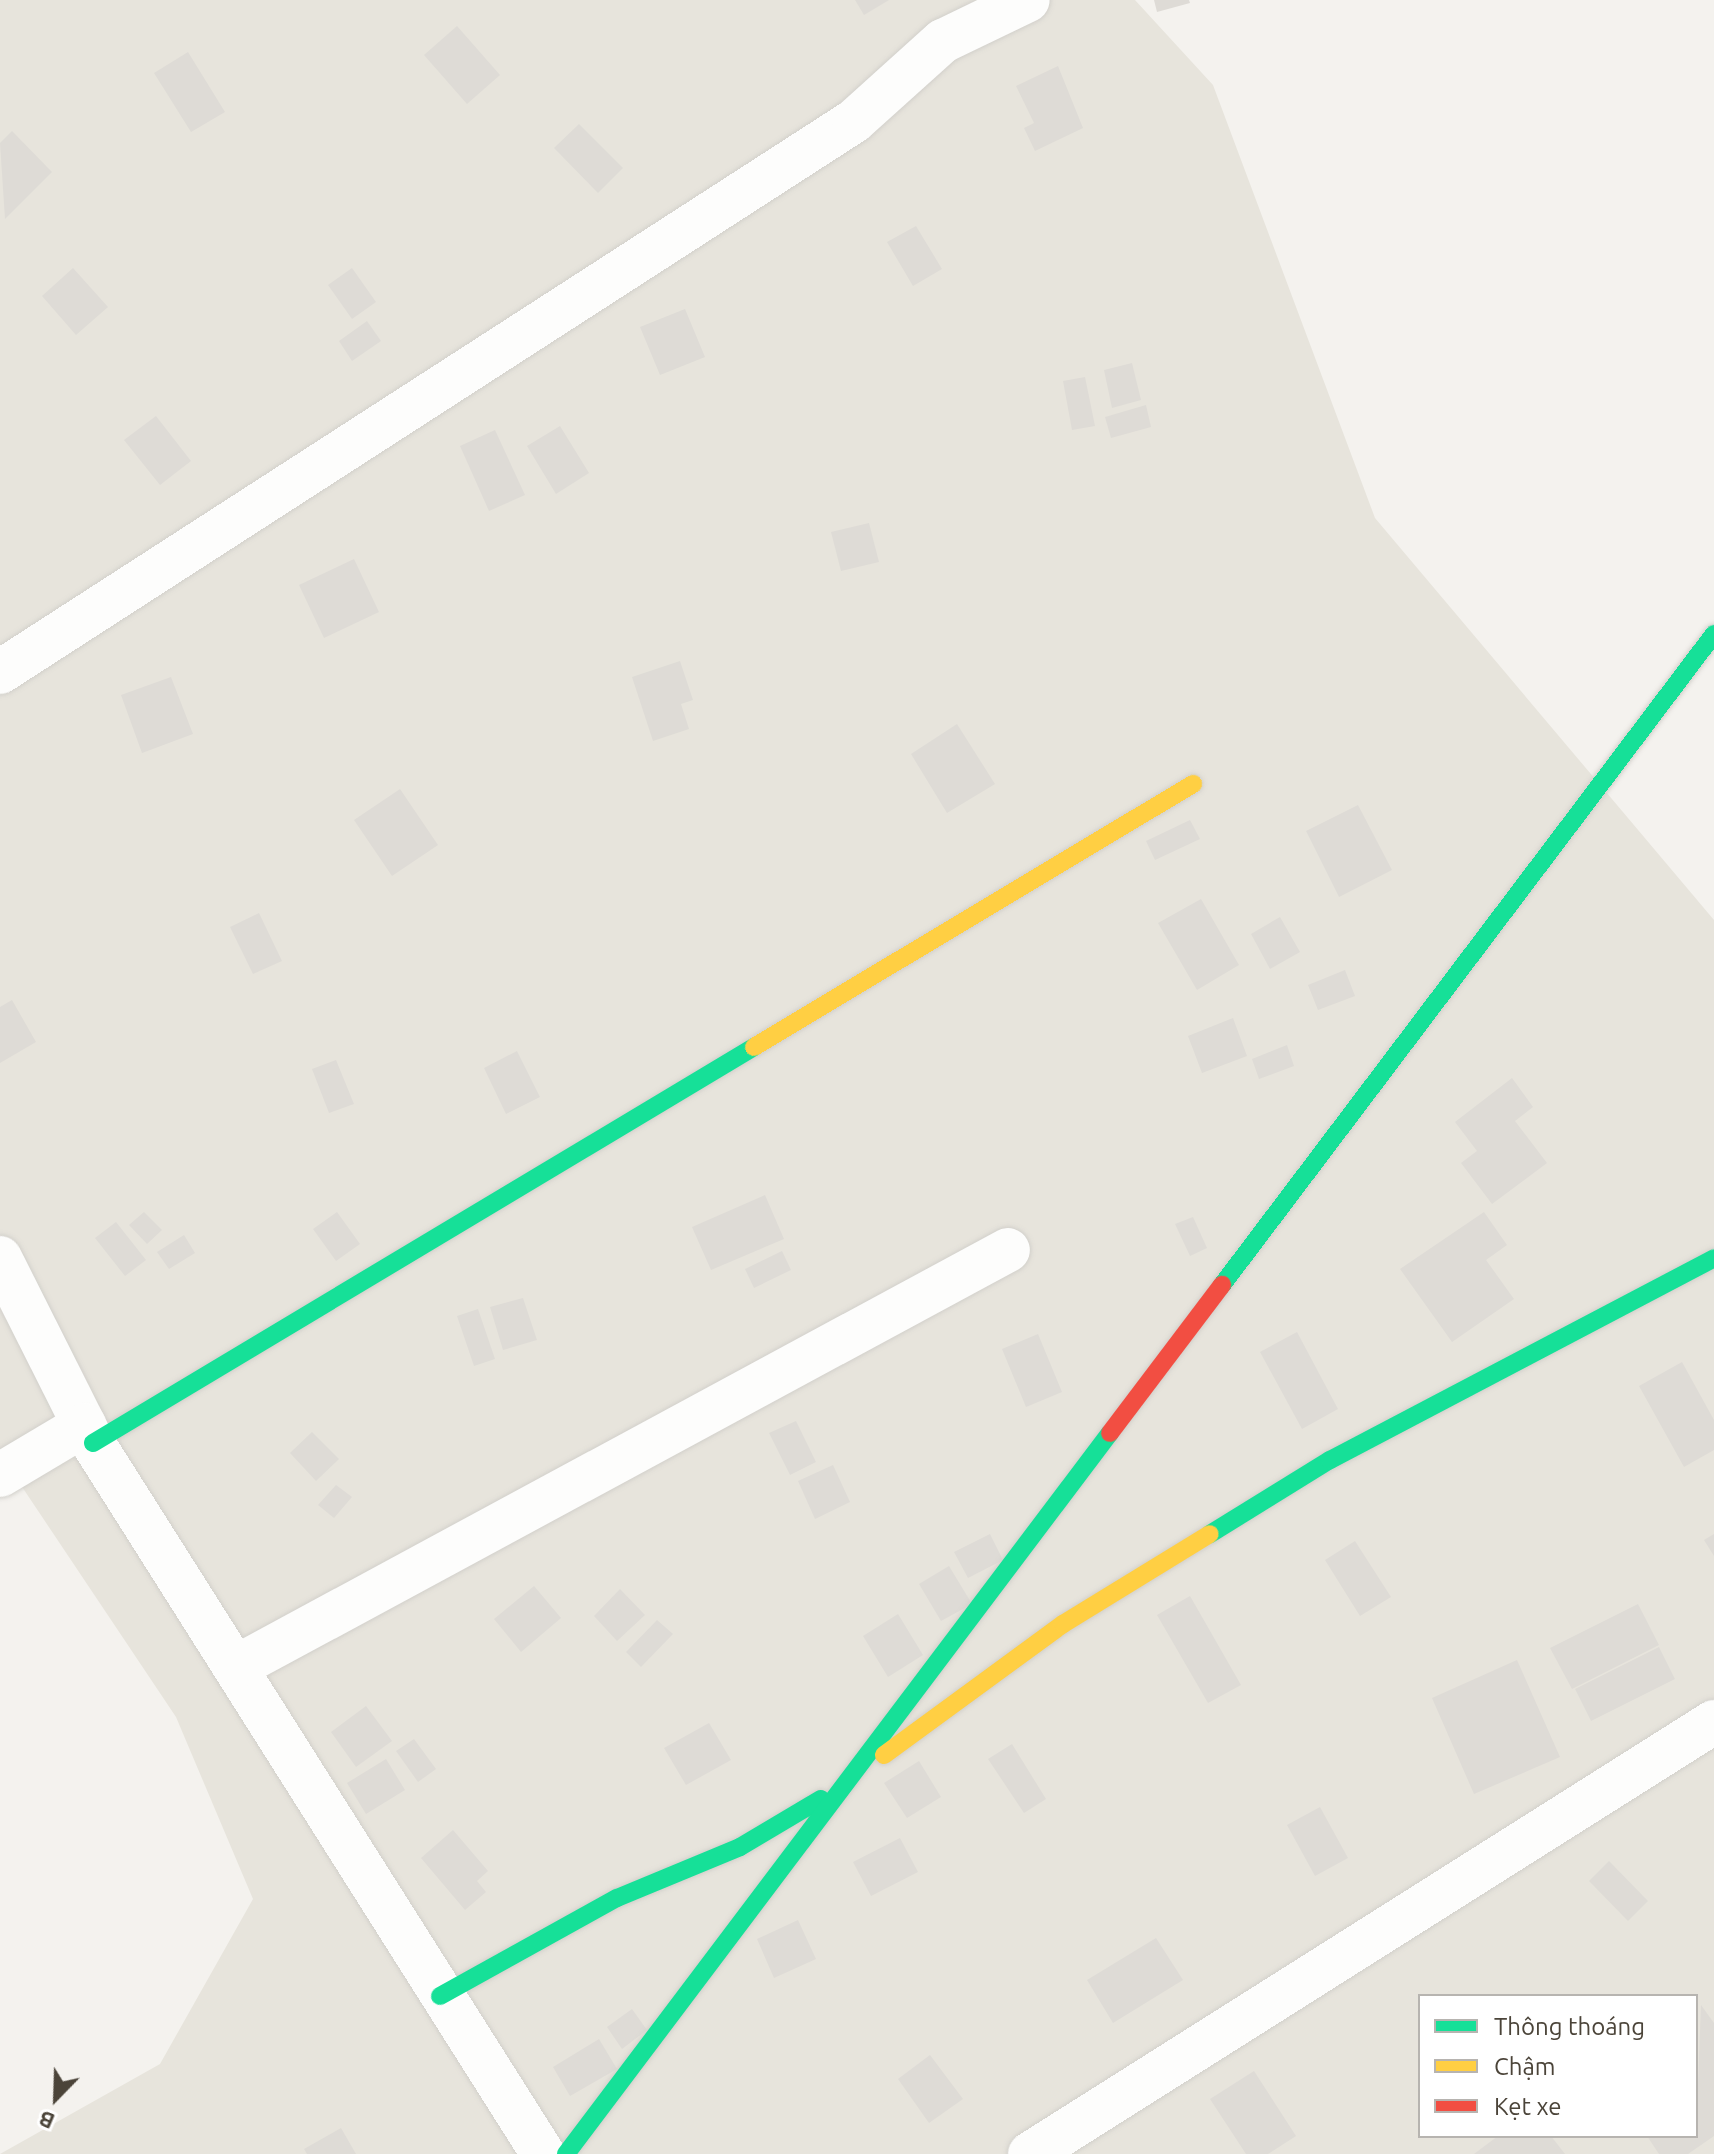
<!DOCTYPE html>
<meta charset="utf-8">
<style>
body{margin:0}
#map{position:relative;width:1714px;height:2154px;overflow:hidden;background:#f4f2ee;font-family:Ubuntu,sans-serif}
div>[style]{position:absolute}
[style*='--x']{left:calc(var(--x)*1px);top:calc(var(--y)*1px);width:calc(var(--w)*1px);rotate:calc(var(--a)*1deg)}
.residential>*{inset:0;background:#e7e4dc}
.building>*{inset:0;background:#dedbd6}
.roads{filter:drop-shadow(0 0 2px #d2d0cb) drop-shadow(0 0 2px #d2d0cb)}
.street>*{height:44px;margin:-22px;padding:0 22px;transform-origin:22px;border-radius:22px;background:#fdfdfc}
.fast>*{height:18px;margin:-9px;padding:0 9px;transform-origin:9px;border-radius:9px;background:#16e098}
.slow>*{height:18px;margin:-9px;padding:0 9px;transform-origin:9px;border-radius:9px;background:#ffcf43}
.jam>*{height:18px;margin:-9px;padding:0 9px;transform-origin:9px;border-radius:9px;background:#f24e42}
span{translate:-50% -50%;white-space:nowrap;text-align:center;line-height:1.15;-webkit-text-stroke:6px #fff;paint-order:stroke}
.legend{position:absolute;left:1418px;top:1994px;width:280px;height:144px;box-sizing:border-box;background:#fff;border:2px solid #b7b4b0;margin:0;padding:10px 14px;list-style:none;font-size:24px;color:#4b4439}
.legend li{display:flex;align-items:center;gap:16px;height:40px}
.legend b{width:40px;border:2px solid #b7b4b0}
.north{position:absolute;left:16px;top:2058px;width:80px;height:80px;-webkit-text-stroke:6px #fff;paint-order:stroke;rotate:203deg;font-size:22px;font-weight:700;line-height:32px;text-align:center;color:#4b4439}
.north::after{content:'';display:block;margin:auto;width:28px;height:36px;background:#4b4439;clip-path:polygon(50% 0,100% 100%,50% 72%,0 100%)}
</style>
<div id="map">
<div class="residential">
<i style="clip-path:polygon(evenodd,0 0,1135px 0,1213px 85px,1375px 518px,1714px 920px,1714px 2154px,0 2154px,160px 2064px,253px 1899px,176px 1717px,0 1454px,0 0,1420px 1996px,1696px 1996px,1696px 2136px,1420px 2136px,1420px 1996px)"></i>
</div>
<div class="building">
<i style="clip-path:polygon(855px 0,889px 0,864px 15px)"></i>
<i style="clip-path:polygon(1154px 0,1189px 0,1190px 3px,1157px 12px)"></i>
<i style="clip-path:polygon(457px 26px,500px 75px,467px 104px,424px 55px)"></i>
<i style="clip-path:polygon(188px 52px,225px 112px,191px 132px,154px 73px)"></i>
<i style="clip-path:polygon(1058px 66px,1083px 128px,1035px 151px,1024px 128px,1034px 123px,1016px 86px)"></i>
<i style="clip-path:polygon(579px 124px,623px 168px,598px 193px,554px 148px)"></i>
<i style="clip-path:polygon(12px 131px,52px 172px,5px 219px,0 143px)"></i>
<i style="clip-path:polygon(916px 226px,942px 269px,913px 286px,887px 242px)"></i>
<i style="clip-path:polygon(73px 268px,108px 307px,76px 335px,42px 296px)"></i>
<i style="clip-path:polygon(352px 268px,376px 302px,352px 319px,328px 285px)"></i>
<i style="clip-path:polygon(685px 309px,705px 357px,660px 375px,640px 327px)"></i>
<i style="clip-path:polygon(367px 321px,381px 341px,352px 361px,339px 341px)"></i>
<i style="clip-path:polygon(1132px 363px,1141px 400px,1112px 408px,1104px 370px)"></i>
<i style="clip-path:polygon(1085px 377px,1095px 426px,1072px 430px,1063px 381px)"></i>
<i style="clip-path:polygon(1146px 405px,1151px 427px,1111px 438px,1105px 417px)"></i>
<i style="clip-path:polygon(156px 416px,191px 461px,160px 485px,124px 440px)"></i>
<i style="clip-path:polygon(560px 426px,589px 473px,556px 494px,527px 446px)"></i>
<i style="clip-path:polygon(495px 430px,525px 495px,489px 511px,460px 446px)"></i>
<i style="clip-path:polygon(869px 523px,879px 562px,841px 571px,831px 532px)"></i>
<i style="clip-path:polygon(354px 559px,379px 612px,324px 638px,299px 585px)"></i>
<i style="clip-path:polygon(680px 661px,693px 700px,681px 704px,689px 729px,653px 741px,632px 677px)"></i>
<i style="clip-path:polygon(171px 677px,193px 734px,142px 753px,121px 695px)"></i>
<i style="clip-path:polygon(957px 724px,995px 784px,947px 813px,911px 754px)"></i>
<i style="clip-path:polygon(400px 789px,438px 845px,392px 876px,354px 820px)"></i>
<i style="clip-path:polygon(1358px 805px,1392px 870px,1339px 897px,1306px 831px)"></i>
<i style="clip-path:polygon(1190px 820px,1200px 839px,1155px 860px,1146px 841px)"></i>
<i style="clip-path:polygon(1201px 899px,1239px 965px,1197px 990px,1158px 923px)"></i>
<i style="clip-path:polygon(259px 913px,282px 961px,253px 974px,230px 927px)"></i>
<i style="clip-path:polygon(1280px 917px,1300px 952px,1270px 969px,1251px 934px)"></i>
<i style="clip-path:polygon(1345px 970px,1355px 996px,1318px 1010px,1308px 985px)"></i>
<i style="clip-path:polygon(12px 1000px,36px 1042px,0 1063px,0 1007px)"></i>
<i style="clip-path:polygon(1233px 1018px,1247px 1056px,1202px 1073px,1188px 1036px)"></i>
<i style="clip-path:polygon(1287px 1045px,1294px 1066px,1259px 1079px,1252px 1059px)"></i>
<i style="clip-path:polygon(517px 1051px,540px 1097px,506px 1114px,484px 1068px)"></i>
<i style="clip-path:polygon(336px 1060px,354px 1104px,329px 1113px,312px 1069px)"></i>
<i style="clip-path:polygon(1512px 1078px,1533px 1107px,1515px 1121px,1547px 1163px,1492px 1204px,1461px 1163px,1477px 1151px,1455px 1122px)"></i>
<i style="clip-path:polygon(765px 1195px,784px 1239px,711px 1270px,692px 1227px)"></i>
<i style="clip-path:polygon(144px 1212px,162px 1230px,147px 1244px,129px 1225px)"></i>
<i style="clip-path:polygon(337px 1212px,360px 1244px,336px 1261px,313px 1229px)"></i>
<i style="clip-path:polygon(1484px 1212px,1507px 1245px,1486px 1260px,1514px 1299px,1452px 1342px,1400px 1269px)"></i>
<i style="clip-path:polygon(1193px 1217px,1207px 1248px,1190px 1256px,1175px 1224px)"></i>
<i style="clip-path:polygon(116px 1222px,146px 1260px,125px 1276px,95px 1238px)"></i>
<i style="clip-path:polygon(184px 1235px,195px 1253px,169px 1269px,157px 1252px)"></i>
<i style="clip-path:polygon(782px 1251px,791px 1270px,754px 1288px,745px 1269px)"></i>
<i style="clip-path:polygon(523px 1298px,537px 1340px,503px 1350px,490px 1307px)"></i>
<i style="clip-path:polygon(478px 1309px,495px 1359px,474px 1366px,457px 1316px)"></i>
<i style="clip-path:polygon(1297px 1332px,1338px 1409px,1302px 1429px,1260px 1352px)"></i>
<i style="clip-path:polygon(1038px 1334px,1062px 1392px,1026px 1407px,1002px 1349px)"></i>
<i style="clip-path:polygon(1682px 1362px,1714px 1420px,1714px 1450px,1684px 1467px,1639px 1386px)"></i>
<i style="clip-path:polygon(796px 1421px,816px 1462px,790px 1475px,769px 1433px)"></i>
<i style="clip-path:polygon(312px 1432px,339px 1459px,316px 1481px,290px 1453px)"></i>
<i style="clip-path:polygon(833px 1465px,850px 1502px,815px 1519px,798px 1481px)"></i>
<i style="clip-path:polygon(336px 1485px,352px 1497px,334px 1518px,318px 1505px)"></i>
<i style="clip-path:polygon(990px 1534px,1003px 1560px,968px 1578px,954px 1552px)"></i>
<i style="clip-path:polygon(1714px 1534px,1714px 1556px,1704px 1540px)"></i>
<i style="clip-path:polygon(1355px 1541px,1391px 1597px,1360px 1616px,1325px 1560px)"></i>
<i style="clip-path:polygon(949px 1566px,972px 1604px,941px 1621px,919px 1584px)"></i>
<i style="clip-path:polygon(534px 1586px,561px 1618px,521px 1652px,494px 1619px)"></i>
<i style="clip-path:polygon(620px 1589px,645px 1615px,617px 1641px,594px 1616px)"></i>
<i style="clip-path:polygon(1190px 1596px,1241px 1685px,1208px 1703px,1157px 1615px)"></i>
<i style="clip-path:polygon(1638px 1604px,1659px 1645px,1572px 1689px,1550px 1648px)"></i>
<i style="clip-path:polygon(898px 1614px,923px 1655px,888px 1677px,863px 1636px)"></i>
<i style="clip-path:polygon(657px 1620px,673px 1634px,641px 1667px,626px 1652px)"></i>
<i style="clip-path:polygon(1659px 1647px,1675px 1679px,1591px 1721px,1575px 1689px)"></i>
<i style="clip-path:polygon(1517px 1660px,1560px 1757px,1474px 1794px,1432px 1698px)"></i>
<i style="clip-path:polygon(366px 1706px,392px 1741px,356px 1767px,331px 1732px)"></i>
<i style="clip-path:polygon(709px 1723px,731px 1760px,686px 1785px,664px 1748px)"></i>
<i style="clip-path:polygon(414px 1739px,436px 1769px,418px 1782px,396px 1751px)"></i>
<i style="clip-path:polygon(1012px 1744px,1046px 1799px,1024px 1813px,988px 1759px)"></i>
<i style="clip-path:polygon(386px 1759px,405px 1790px,366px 1814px,347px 1783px)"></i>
<i style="clip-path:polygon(919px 1761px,941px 1797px,907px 1818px,884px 1783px)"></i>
<i style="clip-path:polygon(1320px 1807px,1348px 1858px,1315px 1876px,1287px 1825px)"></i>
<i style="clip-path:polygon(453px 1830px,488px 1871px,477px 1881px,486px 1892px,465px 1910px,421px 1858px)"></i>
<i style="clip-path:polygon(900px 1838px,918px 1872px,871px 1896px,853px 1862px)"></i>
<i style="clip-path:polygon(1609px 1861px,1648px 1901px,1628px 1921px,1589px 1881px)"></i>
<i style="clip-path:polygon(798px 1920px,816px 1959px,774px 1978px,757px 1939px)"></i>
<i style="clip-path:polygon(1156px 1938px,1183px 1980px,1113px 2023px,1087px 1980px)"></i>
<i style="clip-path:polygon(1701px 2005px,1714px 2023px,1714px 2136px,1688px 2154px,1659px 2154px,1647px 2136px,1696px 2136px)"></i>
<i style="clip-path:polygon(632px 2009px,647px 2030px,622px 2049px,607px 2027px)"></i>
<i style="clip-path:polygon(599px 2039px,617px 2069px,570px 2096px,553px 2067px)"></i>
<i style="clip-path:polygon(930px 2055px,963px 2099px,929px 2123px,898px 2079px)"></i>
<i style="clip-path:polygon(1254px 2071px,1296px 2136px,1268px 2154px,1246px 2154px,1210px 2099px)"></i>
<i style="clip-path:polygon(341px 2128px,356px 2154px,307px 2154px,304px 2149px)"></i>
<i style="clip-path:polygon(1498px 2136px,1551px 2136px,1565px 2154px,1474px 2154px)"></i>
</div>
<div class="roads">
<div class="street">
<i style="--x:0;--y:672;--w:1016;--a:-32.83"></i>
<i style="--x:854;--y:121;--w:120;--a:-42"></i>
<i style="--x:943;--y:41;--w:94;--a:-25.8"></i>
<i style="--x:0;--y:1258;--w:207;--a:63.3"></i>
<i style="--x:93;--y:1443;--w:841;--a:57.67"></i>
<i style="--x:0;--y:1475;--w:98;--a:-30.8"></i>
<i style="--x:238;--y:1666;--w:875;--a:-28.38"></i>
<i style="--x:1030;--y:2154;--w:809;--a:-32.28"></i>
</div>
<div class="fast">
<i style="--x:1222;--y:1285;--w:816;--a:-52.92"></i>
<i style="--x:93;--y:1443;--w:771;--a:-30.93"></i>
<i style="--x:1210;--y:1534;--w:141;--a:-31.7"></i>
<i style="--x:1330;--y:1460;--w:434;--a:-27.7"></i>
<i style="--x:440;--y:1996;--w:202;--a:-29"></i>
<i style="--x:617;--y:1898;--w:133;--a:-22.5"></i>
<i style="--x:740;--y:1847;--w:94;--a:-30.7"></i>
<i style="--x:566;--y:2154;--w:903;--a:-52.97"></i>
</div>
<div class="slow">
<i style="--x:754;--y:1047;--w:512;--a:-30.93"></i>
<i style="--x:884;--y:1755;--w:222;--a:-36.2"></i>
<i style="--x:1063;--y:1624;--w:172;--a:-31.5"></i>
</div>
<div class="jam">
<i style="--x:1110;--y:1433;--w:186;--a:-52.9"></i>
</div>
</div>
<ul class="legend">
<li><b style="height:10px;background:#16e098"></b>Thông thoáng</li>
<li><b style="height:10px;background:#ffcf43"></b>Chậm</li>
<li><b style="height:10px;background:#f24e42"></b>Kẹt xe</li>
</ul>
<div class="north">B</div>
</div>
